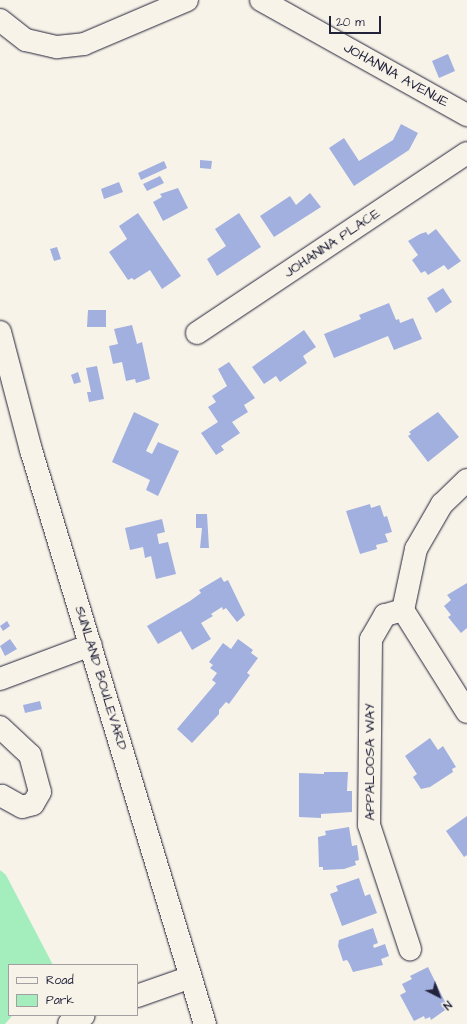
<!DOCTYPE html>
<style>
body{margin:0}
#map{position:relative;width:467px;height:1024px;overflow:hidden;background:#f7f3e8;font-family:"Architects Daughter",sans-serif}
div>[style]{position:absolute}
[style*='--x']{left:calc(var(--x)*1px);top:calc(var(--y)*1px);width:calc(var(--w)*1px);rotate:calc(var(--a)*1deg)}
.green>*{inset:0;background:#a4eebd}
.building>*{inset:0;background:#a2b0e0}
.roads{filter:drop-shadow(0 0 1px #22223b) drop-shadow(0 0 1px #22223b)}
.minor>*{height:22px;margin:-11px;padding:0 11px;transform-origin:11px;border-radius:11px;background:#f7f3e8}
.major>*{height:22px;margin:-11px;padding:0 11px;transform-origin:11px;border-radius:11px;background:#f7f3e8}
span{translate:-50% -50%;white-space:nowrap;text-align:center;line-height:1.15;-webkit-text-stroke:4px #f7f3e8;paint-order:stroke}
.street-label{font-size:14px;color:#22223b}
.legend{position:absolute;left:8px;top:964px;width:130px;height:52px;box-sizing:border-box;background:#f7f3e8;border:1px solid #a29fa3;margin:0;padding:5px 7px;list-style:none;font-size:12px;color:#22223b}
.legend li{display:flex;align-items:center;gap:8px;height:20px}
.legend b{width:20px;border:1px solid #a29fa3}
.north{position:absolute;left:419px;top:976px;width:40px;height:40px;-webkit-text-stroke:3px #f7f3e8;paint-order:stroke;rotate:138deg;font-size:11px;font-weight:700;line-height:16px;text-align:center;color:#22223b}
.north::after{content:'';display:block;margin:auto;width:14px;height:18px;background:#22223b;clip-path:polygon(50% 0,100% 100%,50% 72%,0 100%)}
.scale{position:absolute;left:329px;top:16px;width:52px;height:18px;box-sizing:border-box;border:2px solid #22223b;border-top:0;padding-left:5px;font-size:12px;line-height:14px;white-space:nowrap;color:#22223b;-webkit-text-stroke:3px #f7f3e8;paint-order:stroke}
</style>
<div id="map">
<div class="green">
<i style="clip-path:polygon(0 870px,6px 875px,53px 965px,9px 965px,9px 1015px,13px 1015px,5px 1024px,0 1024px)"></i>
</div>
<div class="building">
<i style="clip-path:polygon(448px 54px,455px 71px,439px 78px,432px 61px)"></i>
<i style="clip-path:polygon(401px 124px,418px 133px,409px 150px,354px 186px,329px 148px,344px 138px,359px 161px,393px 140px)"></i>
<i style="clip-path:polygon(200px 160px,212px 161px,211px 169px,200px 168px)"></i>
<i style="clip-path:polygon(164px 161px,167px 168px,141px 180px,138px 173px)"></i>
<i style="clip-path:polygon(160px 176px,164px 183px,147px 191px,143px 184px)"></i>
<i style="clip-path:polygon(119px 182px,123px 192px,104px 199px,101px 189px)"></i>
<i style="clip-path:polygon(178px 188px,188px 208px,163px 221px,153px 202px,162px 197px,160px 194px)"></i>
<i style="clip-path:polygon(310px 193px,321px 207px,274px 237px,260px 216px,290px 196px,296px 205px)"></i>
<i style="clip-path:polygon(138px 213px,181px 276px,162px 289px,150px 270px,134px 280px,132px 278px,128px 280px,109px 252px,127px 239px,119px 226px)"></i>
<i style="clip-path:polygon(239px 213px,261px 247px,217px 276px,207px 259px,226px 246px,215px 229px)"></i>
<i style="clip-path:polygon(436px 229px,461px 261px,448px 270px,444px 265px,428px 275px,425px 271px,421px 273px,412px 260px,418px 255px,408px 241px,420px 234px,426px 232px,428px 235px)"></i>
<i style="clip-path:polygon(57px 247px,61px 259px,54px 261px,50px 249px)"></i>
<i style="clip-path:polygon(443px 288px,452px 302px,436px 313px,427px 298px)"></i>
<i style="clip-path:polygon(389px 303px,396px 320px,399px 319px,400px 323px,413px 318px,422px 339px,394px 350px,388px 336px,334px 358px,324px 334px,361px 319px,359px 315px)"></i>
<i style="clip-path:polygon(88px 310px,106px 310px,106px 327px,87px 327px)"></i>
<i style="clip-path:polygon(132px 325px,137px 344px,142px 342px,150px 379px,136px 383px,135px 379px,126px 381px,122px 362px,113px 364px,109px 346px,118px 344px,114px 329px)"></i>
<i style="clip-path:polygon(304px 330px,316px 347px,303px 356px,307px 363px,280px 382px,276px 376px,264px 384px,252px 367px)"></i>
<i style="clip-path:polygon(229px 362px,255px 398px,244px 405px,248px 412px,232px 422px,240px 433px,221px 446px,224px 450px,216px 455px,201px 433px,218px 422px,208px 407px,216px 402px,212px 396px,227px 386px,218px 369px)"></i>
<i style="clip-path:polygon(97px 366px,104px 399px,89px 402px,87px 392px,91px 392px,86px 368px)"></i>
<i style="clip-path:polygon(78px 372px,81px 382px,74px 384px,71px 375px)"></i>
<i style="clip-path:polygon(134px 412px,159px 424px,146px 451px,152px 454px,158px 442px,179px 451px,158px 496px,146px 490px,150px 480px,112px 462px)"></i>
<i style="clip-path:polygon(438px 412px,459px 437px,428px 462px,408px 436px,411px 434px,409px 432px)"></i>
<i style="clip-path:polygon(370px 504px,371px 508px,380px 505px,384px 517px,387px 516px,392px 532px,385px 534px,388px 542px,376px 545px,377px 549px,360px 554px,346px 511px)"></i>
<i style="clip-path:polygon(196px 514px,207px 514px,209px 548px,200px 548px,202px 528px,196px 528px)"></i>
<i style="clip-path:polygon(162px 519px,165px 532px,157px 534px,159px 544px,168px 542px,176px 574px,156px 579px,151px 556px,145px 558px,143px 547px,130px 550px,125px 528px)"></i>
<i style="clip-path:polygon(221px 577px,224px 582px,228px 580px,245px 615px,237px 622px,226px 608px,223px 610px,222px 607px,211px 614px,213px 616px,201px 623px,211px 639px,192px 650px,181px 631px,158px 644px,147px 626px,190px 601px,201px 593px,199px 590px)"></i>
<i style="clip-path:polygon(467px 583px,467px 628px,461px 633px,448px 617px,451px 615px,444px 606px,451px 600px,447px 595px)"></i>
<i style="clip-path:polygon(7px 621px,10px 626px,3px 631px,0 626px)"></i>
<i style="clip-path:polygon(10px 639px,17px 649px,5px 656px,0 646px)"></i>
<i style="clip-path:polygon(238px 639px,253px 650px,251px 653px,258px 658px,247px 673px,250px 675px,229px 704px,226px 702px,219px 710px,219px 714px,192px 743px,177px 729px,216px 683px,212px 680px,217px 673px,210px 668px,213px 665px,209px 662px,223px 643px,231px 649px)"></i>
<i style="clip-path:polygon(40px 701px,42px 709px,25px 713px,23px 705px)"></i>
<i style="clip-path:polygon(430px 738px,438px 750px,443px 746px,456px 767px,452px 769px,453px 772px,430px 787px,421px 789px,413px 777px,417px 774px,405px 756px)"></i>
<i style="clip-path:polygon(324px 772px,348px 772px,347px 791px,352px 791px,352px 812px,321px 814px,321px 818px,299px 817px,299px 773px,324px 774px)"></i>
<i style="clip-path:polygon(467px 816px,467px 855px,464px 857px,446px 831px)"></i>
<i style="clip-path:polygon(349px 827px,352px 846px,357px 845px,359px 860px,355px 861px,356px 865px,344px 869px,323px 870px,323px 867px,319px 867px,318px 837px,326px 835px,325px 831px)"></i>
<i style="clip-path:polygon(359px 878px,365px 896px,370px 894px,377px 913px,342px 926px,330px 894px,338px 891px,336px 886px)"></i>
<i style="clip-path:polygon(373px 928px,378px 943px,373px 945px,374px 948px,385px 944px,389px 956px,381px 959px,383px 965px,353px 972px,349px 963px,347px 960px,343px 961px,338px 946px,339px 940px)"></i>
<i style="clip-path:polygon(428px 967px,448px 1008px,431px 1020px,430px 1017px,425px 1019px,424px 1016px,414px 1021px,400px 995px,406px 992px,402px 984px,412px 979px,410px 976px)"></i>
</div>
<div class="roads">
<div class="minor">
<i style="--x:261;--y:0;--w:236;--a:29.2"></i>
<i style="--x:0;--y:20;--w:33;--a:38"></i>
<i style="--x:26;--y:40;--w:32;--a:13"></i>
<i style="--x:57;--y:47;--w:27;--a:-6"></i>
<i style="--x:84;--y:44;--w:112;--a:-23.1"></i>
<i style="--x:197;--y:333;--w:324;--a:-33.7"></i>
<i style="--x:467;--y:480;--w:35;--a:136"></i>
<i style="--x:442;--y:504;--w:52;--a:120"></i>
<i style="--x:416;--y:549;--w:62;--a:102"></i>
<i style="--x:403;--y:610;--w:120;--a:57.9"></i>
<i style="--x:403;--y:610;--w:19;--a:164"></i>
<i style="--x:385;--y:615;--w:28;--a:120"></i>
<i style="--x:371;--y:639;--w:186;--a:90.6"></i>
<i style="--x:369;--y:825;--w:131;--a:71.7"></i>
<i style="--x:0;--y:679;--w:97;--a:-20.5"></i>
<i style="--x:0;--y:727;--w:41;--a:43"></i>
<i style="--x:30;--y:755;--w:38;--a:75"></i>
<i style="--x:40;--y:792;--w:14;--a:120"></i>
<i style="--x:33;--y:804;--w:11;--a:165"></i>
<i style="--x:22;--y:807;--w:23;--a:-151"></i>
<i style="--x:137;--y:996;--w:57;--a:-19.4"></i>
<i style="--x:69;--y:1024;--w:17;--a:-31"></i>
</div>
<div class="major">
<i style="--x:0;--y:332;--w:122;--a:75.3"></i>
<i style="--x:31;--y:450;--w:600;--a:73.14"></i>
</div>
</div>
<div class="street-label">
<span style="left:396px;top:75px;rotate:29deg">JOHANNA AVENUE</span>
<span style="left:332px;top:243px;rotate:-34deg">JOHANNA PLACE</span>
<span style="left:101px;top:678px;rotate:73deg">SUNLAND BOULEVARD</span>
<span style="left:370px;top:762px;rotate:-90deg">APPALOOSA WAY</span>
</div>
<ul class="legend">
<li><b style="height:5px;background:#f7f3e8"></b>Road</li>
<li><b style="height:11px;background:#a4eebd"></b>Park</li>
</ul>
<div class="north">N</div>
<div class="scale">20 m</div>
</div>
